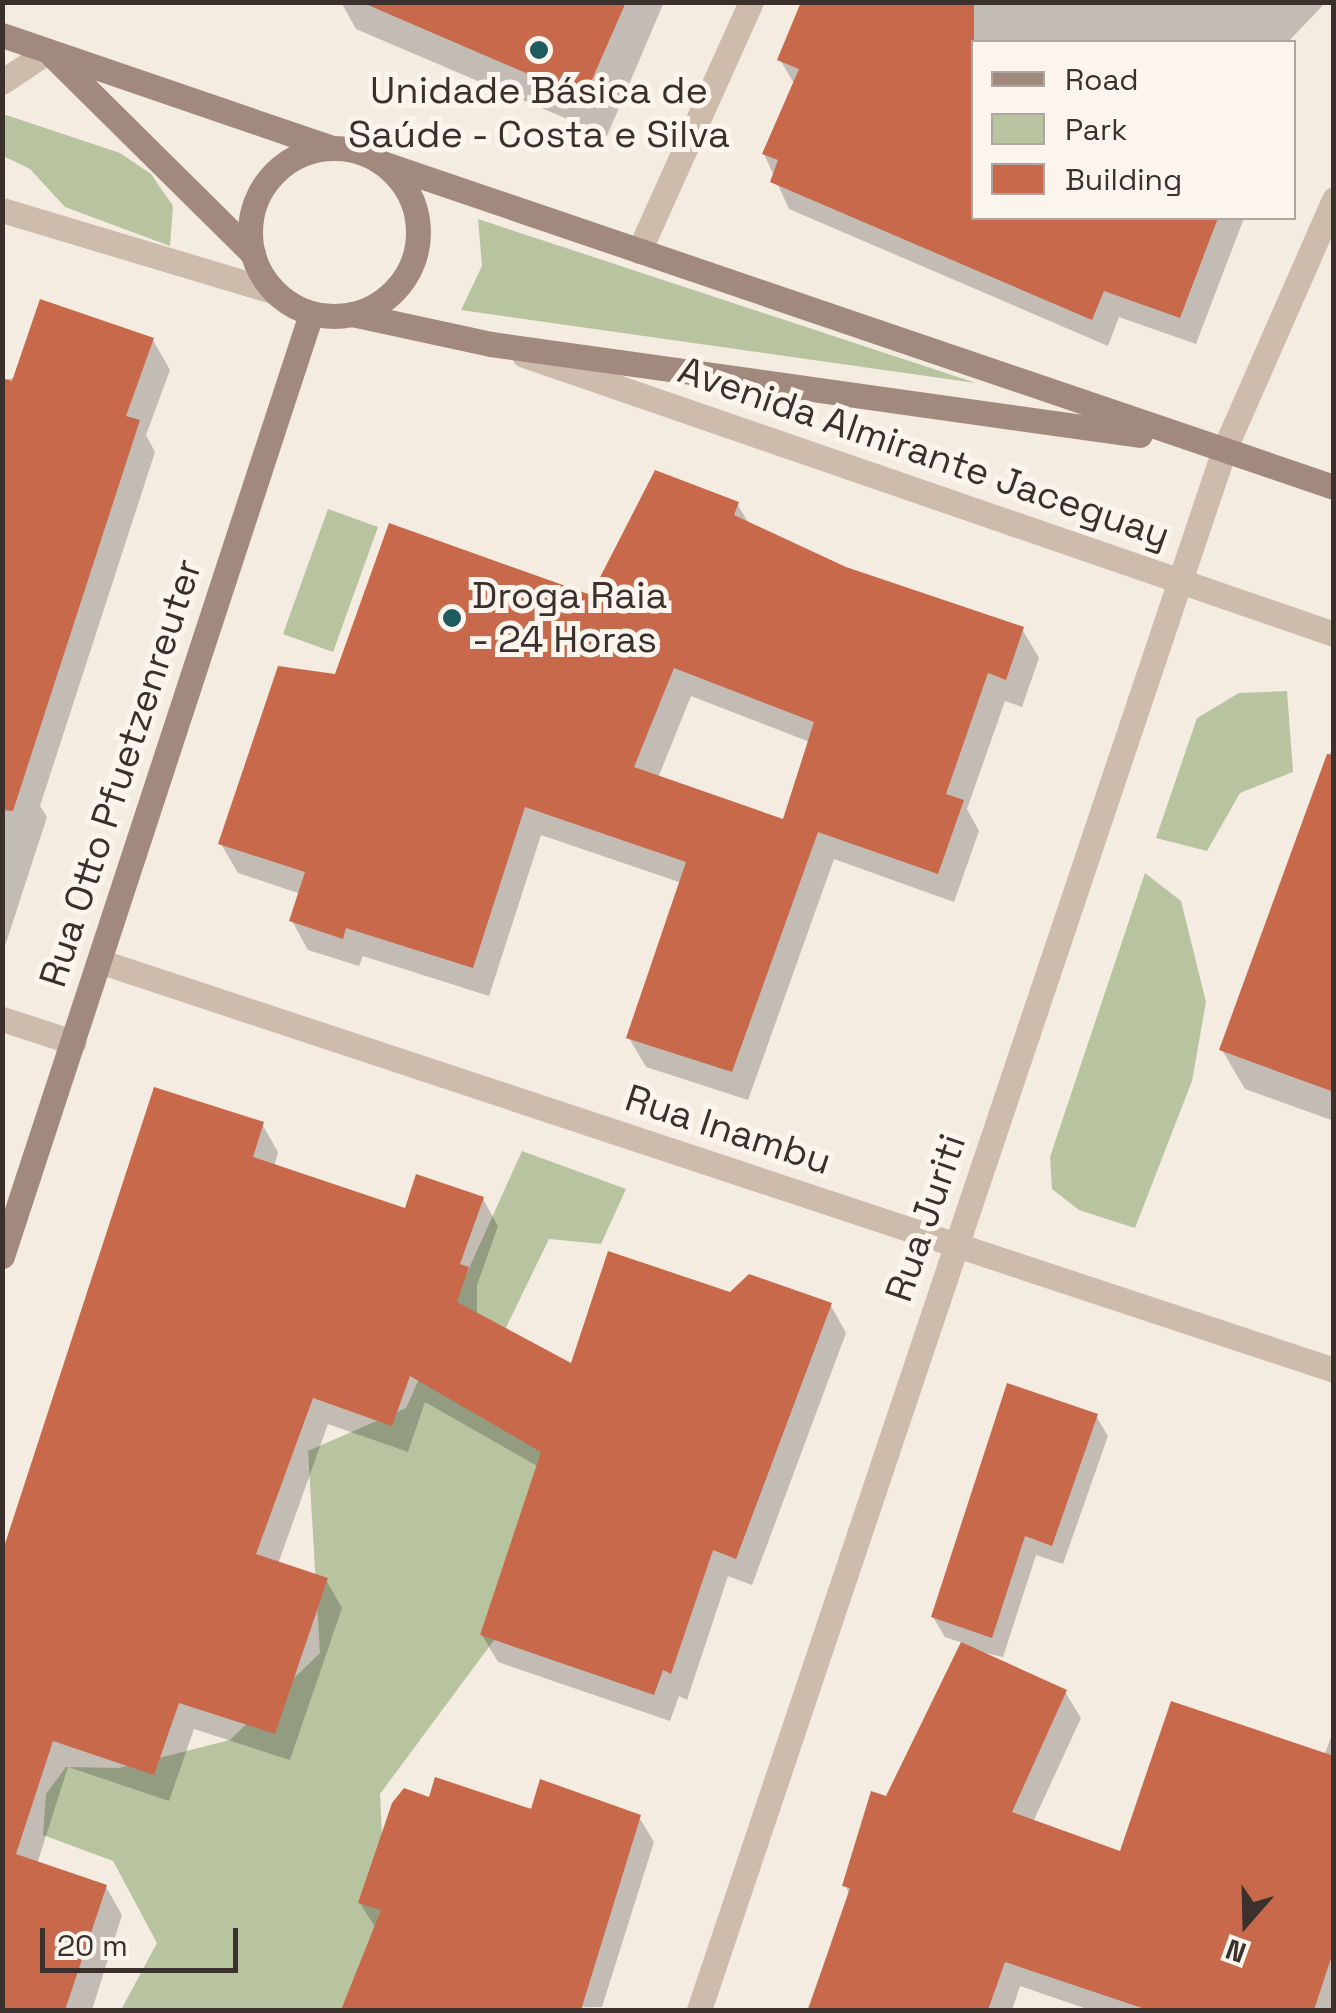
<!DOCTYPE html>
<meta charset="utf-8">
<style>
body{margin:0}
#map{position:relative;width:1336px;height:2013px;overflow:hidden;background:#f4ebe1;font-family:"Space Grotesk",sans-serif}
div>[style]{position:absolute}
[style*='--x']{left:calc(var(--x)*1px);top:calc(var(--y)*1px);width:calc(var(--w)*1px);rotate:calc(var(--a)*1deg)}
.green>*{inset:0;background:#b8c4a0}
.shadow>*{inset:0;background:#0003}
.building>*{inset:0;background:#c8694b}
.street>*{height:25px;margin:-12.5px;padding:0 12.5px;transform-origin:12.5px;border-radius:12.5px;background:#cdbbac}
.secondary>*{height:25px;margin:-12.5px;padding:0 12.5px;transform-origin:12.5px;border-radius:12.5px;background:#a18a7d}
.secondary>.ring{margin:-12.5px;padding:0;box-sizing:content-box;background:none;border:25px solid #a18a7d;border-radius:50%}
.dots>*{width:28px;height:28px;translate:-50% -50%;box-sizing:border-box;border:5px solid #fbf5ee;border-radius:50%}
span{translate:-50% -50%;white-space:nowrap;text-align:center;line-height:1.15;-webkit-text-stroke:10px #fbf5ee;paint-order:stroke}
.poi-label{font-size:38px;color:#3b302b}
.left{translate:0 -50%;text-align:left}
.street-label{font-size:38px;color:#3b302b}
.frame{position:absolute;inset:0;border:5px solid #3b302b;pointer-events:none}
.legend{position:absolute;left:971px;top:40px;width:325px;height:180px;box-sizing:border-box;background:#fbf5ee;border:2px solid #aea6a0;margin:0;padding:12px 18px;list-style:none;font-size:30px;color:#3b302b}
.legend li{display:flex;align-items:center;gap:20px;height:50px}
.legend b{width:50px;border:2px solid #aea6a0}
.north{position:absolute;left:1196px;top:1873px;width:100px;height:100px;-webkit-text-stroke:8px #fbf5ee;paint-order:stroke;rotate:200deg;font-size:28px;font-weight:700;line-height:40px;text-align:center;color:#3b302b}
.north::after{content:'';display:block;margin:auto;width:35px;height:45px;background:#3b302b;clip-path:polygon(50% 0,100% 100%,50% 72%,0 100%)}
.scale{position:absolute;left:40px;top:1928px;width:198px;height:45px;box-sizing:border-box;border:5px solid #3b302b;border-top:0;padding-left:12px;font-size:30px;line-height:35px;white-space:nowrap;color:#3b302b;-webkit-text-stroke:8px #fbf5ee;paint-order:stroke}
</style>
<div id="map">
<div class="green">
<i style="clip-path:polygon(3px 114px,120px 153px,151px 174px,173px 206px,170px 246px,65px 207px,30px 169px,3px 156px)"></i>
<i style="clip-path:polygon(478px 219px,976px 383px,461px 310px,482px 266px)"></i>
<i style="clip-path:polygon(328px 509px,378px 527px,333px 652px,283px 634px)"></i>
<i style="clip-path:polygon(1287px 691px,1293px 772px,1240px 793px,1207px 851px,1156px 838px,1197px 718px,1239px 693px)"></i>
<i style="clip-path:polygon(1145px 873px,1181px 901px,1206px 1002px,1192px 1081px,1135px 1228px,1079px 1210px,1052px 1189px,1050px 1157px)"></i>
<i style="clip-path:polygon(522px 1151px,626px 1189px,601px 1244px,549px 1239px,482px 1377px,554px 1455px,515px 1530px,514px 1613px,380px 1794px,386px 1920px,371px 1980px,344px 2010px,121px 2010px,157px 1943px,113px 1861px,43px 1835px,46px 1794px,66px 1767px,119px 1768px,230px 1740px,320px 1653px,308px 1451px,406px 1408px)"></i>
</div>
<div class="shadow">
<i style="clip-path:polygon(341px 2px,664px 2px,607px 136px,356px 29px)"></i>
<i style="clip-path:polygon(832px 2px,1326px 2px,1288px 42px,974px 42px,974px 218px,1244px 218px,1196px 344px,1119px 317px,1108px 346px,789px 209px,764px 154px,795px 85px,780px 60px)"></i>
<i style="clip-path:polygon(153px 340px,170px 370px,146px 435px,155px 452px,40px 806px,47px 817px,5px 946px,2px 381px)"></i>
<i style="clip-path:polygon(evenodd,737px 504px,750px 525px,845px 569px,1022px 629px,1039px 658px,1022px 707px,1005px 701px,967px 809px,979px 831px,954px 902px,834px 859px,748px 1100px,646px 1067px,629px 1038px,682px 883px,541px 835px,489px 996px,363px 956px,359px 966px,308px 950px,292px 921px,301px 894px,238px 873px,221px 844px,337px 677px,592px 598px,737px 504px,691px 696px,810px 742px,784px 822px,658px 778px,691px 696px)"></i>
<i style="clip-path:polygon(1331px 750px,1334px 751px,1334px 1121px,1245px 1089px,1222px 1050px)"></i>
<i style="clip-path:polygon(262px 1124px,278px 1152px,274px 1167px,406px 1211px,483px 1199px,498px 1226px,477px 1285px,477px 1315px,572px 1366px,731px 1295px,831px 1306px,846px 1333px,752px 1585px,728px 1576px,687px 1700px,679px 1696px,670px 1721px,498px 1662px,482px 1635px,539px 1467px,425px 1402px,408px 1452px,328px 1424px,278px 1564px,326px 1580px,342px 1608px,290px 1760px,194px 1729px,169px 1801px,68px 1767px,37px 1864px,106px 1887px,122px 1915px,92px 2010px,2px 2010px,2px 1559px)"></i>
<i style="clip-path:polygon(1096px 1416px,1108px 1436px,1063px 1564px,1036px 1555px,1003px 1657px,976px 1651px,1065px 1692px,1081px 1718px,1033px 1822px,1122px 1855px,1324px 1756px,1334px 1729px,1334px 2010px,1090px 2010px,1020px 1986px,1012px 2010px,807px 2010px,850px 1895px,845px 1885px,963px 1643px,945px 1637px,933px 1617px)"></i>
<i style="clip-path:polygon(430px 1800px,639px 1817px,654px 1842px,602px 2007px,344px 2010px,376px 1929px,360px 1903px)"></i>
</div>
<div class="building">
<i style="clip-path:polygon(361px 2px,626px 2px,584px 98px)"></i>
<i style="clip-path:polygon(801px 2px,974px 2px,974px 218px,1218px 218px,1180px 318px,1104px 291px,1092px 320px,770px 182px,778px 160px,762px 154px,799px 69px,777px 60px)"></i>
<i style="clip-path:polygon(40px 299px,154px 338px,126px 416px,140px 420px,13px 811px,2px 810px,2px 378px,12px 381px)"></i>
<i style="clip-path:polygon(evenodd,655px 470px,739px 502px,734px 515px,846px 567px,1024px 627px,1006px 680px,988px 673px,946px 794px,964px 800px,938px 874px,818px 832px,732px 1072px,626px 1038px,686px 862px,525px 807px,473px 968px,346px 928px,343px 939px,289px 921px,305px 872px,218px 844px,278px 666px,335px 674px,389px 523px,591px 595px,655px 470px,674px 668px,814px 722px,783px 819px,634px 767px,674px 668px)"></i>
<i style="clip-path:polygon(1327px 754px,1334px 755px,1334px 1092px,1219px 1050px)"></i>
<i style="clip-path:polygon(154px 1087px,264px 1122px,253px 1157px,405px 1208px,416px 1174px,484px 1197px,460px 1264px,469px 1267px,457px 1302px,571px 1363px,608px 1251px,730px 1292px,749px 1274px,832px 1303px,736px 1559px,713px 1550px,671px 1674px,663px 1670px,654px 1695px,480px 1635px,541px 1452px,410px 1376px,392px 1426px,313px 1398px,256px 1554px,328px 1578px,275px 1734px,179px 1703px,154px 1775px,53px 1741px,16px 1854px,107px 1885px,65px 2010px,2px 2010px,2px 1553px)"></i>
<i style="clip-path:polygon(1007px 1383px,1098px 1414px,1052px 1546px,1025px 1536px,992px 1638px,931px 1617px)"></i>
<i style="clip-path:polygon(961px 1642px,1067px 1690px,1012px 1812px,1120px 1851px,1171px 1701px,1334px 1756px,1334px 1949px,1314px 2010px,1148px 2010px,1005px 1962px,988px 2010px,808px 2010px,850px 1888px,842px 1886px,871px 1791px,886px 1796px)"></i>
<i style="clip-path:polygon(435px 1777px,531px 1809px,540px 1779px,641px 1815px,581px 2010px,341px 2010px,381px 1910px,358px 1903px,392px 1803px,404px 1788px,429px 1797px)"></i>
</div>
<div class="street">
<i style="--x:2;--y:82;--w:55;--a:-34"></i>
<i style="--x:2;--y:210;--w:285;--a:16.7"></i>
<i style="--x:639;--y:251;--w:273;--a:-65.8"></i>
<i style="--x:524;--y:355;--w:857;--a:19.01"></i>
<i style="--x:99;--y:961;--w:1301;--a:18.32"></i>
<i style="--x:2;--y:1019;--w:75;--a:17.9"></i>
<i style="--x:699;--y:2010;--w:1646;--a:-71.4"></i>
<i style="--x:1224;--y:450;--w:274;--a:-66.3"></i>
</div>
<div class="secondary">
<i style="--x:2;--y:35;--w:347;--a:18.9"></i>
<i style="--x:52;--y:55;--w:283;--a:44.7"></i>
<i class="ring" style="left:250px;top:148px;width:143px;height:143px"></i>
<i style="--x:382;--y:163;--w:1006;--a:18.8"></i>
<i style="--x:352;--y:314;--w:142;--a:12.2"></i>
<i style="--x:491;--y:344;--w:655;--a:7.98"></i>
<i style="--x:2;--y:1256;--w:991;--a:-71.84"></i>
</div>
<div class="dots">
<i style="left:539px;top:50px;background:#1f5a5e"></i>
<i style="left:452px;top:618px;background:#1f5a5e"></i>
</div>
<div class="poi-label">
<span style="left:539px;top:113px">Unidade Básica de<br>Saúde - Costa e Silva</span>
<span class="left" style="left:472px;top:618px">Droga Raia<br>- 24 Horas</span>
</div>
<div class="street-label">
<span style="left:924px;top:453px;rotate:19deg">Avenida Almirante Jaceguay</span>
<span style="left:121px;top:773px;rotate:-72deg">Rua Otto Pfuetzenreuter</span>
<span style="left:728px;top:1130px;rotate:18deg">Rua Inambu</span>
<span style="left:926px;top:1218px;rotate:-71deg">Rua Juriti</span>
</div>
<div class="frame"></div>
<ul class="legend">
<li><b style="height:12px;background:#a18a7d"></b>Road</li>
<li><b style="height:28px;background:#b8c4a0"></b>Park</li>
<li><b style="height:28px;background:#c8694b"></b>Building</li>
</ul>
<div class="north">N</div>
<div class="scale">20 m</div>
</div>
